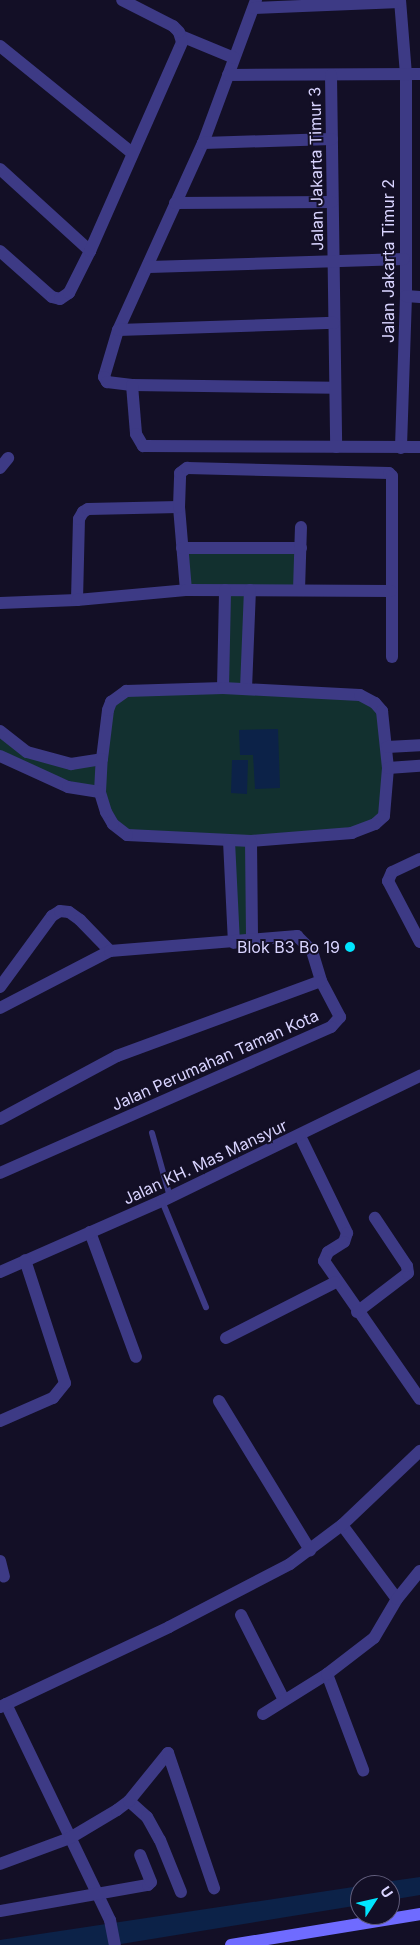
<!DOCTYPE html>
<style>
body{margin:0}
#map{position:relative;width:420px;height:1945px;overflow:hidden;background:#130f26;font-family:Inter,sans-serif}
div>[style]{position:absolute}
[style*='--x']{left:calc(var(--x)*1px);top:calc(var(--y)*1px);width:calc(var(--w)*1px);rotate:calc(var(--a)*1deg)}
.green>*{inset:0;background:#12302f}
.water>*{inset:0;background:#0c2248}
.lane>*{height:6px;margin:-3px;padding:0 3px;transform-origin:3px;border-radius:3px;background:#3d3a85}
.street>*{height:12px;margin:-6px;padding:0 6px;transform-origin:6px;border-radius:6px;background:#3d3a85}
.secondary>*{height:12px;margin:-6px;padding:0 6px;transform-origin:6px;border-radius:6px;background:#6f6bff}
.dots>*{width:14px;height:14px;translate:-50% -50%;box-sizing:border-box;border:2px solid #130f26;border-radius:50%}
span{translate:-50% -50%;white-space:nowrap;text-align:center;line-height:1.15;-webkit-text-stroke:4px #130f26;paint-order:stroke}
.street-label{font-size:16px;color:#d9d4ff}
.poi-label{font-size:16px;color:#d9d4ff}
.right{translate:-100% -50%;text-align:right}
.north{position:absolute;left:350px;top:1875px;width:50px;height:50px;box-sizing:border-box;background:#130f26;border:1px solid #625e7d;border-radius:50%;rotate:55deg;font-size:14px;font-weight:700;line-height:20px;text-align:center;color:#d9d4ff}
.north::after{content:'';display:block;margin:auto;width:18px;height:22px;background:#00e5ff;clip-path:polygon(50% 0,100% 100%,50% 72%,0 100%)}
</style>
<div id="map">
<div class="green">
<i style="clip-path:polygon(182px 548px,301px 548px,299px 590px,251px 590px,246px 689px,360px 695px,382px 711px,384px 816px,375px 824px,251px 841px,252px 941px,234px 943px,229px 841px,127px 835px,100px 792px,0 756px,0 731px,27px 752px,71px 764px,101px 760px,117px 697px,223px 688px,225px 590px,186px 590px)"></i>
</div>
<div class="water">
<i style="clip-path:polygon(278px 729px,280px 788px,255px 789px,253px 755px,240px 755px,239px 730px)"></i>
<i style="clip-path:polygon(232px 760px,248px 760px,247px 794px,231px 793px)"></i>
<i style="clip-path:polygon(420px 1877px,420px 1895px,390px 1900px,390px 1885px,364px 1885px)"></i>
<i style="clip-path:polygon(360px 1886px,360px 1905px,115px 1945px,0 1945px,0 1940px)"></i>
</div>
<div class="lane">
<i style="--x:152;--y:1133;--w:66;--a:74.3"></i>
<i style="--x:162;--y:1201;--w:115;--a:67.5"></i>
</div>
<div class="street">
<i style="--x:256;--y:0;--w:153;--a:110.3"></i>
<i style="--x:203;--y:143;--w:205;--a:114.4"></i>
<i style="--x:118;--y:330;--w:49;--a:106.6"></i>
<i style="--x:104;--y:377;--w:6;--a:59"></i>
<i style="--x:107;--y:382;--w:25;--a:7"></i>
<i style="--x:132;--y:385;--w:203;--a:0.8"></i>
<i style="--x:400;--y:0;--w:74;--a:85.4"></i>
<i style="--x:406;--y:74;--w:222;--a:90"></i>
<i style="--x:406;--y:296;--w:152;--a:91.9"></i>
<i style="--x:254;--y:8;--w:146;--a:-2.4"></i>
<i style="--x:181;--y:36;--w:57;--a:22.5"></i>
<i style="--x:0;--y:46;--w:170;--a:39"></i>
<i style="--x:228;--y:75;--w:192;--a:-0.3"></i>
<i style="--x:331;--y:75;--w:372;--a:89.2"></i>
<i style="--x:203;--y:143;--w:129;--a:-1.8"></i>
<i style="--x:0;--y:169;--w:122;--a:42.3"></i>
<i style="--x:175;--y:203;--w:157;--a:-0.4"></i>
<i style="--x:0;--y:251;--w:69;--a:41.5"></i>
<i style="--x:52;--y:297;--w:8;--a:14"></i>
<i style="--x:60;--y:299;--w:11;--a:-34"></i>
<i style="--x:69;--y:293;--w:47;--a:-63.4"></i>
<i style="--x:90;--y:251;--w:228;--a:-66.2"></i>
<i style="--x:182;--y:42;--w:10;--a:-107"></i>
<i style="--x:179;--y:32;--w:8;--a:-135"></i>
<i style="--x:173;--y:26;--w:57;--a:-153"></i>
<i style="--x:149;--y:267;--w:255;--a:-1.8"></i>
<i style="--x:406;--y:296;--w:14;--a:4"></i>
<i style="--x:118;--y:330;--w:216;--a:-1.9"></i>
<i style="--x:132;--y:385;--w:49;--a:85.3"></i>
<i style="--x:136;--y:434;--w:14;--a:60"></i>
<i style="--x:143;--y:446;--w:277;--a:0.2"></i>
<i style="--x:0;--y:468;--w:13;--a:-51"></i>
<i style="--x:179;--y:507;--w:83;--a:85.2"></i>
<i style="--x:182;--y:548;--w:119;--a:0"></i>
<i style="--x:299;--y:590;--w:63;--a:-88.2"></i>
<i style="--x:77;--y:600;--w:81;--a:-88.6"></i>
<i style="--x:79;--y:519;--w:8;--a:-60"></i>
<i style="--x:83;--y:512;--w:6;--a:-31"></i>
<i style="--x:88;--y:509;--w:91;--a:-1.3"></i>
<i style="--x:179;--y:507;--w:34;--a:-88"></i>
<i style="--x:180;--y:473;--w:9;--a:-36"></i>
<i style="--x:187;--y:468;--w:202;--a:1.4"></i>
<i style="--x:389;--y:473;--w:4;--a:45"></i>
<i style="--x:392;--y:476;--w:181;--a:90"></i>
<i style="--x:0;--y:603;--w:77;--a:-2.2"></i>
<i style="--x:77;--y:600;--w:109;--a:-5.2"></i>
<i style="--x:186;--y:590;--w:205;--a:0.3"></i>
<i style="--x:223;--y:688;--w:98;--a:-88.8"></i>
<i style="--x:246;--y:689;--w:99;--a:-87.7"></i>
<i style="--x:0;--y:731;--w:34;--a:38"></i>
<i style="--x:27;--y:752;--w:46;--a:15.3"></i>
<i style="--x:71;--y:764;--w:31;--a:-9"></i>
<i style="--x:102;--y:759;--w:49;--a:-83"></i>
<i style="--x:108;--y:710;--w:9;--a:-69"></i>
<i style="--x:111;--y:702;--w:19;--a:-36"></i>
<i style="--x:126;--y:691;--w:97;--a:-1.8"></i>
<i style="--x:223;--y:688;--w:137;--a:2.9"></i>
<i style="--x:360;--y:695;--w:17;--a:28"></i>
<i style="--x:375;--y:703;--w:11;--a:49"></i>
<i style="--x:382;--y:711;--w:57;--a:84"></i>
<i style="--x:388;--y:768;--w:48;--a:94.8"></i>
<i style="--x:384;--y:816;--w:12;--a:138"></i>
<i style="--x:375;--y:824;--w:25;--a:159"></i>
<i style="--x:352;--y:833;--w:101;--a:175.5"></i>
<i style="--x:251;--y:841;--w:124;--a:-177.2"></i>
<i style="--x:127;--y:835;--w:18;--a:-142"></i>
<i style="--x:113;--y:824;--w:14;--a:-120"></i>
<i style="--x:106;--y:812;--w:21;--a:-107"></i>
<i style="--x:100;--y:792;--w:33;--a:-87"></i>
<i style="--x:387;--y:747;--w:33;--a:-3"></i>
<i style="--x:0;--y:756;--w:75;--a:24.5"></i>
<i style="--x:68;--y:787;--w:32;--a:9"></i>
<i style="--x:388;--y:768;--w:32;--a:-4"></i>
<i style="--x:229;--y:841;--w:102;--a:87.2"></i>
<i style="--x:251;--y:841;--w:100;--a:89.4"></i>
<i style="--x:420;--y:859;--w:31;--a:155"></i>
<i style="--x:392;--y:872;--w:10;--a:114"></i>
<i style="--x:388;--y:881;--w:69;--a:62.3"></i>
<i style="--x:0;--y:987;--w:88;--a:-53.8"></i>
<i style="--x:52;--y:916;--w:9;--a:-32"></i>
<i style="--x:60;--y:911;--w:9;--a:6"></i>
<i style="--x:69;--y:912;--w:14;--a:36"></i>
<i style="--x:80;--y:920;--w:43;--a:45.9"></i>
<i style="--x:0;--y:1008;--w:124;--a:-27.4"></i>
<i style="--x:110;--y:951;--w:188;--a:-4.6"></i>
<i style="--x:297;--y:936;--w:21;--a:45"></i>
<i style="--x:312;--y:951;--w:31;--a:73"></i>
<i style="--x:321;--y:981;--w:41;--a:62.2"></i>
<i style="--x:340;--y:1017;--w:13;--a:132"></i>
<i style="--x:331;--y:1027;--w:362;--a:156.2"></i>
<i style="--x:0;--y:1119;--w:133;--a:-28.3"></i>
<i style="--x:117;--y:1056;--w:217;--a:-20.2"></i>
<i style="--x:300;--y:1136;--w:108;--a:64.1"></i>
<i style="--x:347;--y:1233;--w:9;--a:108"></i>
<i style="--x:344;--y:1242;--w:19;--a:148"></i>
<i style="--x:328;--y:1252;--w:10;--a:114"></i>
<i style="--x:324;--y:1261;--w:168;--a:55.2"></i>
<i style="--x:90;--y:1232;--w:133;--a:69.8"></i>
<i style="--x:0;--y:1272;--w:177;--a:-23.7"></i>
<i style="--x:162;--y:1201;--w:287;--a:-25.9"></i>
<i style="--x:357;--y:1312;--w:64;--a:-37.4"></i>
<i style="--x:408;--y:1273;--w:7;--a:-98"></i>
<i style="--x:407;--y:1266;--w:58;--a:-123.7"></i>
<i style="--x:226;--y:1338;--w:123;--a:-27"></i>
<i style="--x:219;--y:1401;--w:175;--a:58.6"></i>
<i style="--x:0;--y:1421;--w:58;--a:-23.5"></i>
<i style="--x:53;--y:1398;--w:19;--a:-51"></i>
<i style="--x:65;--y:1383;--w:129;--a:-108"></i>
<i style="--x:342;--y:1525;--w:92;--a:53.4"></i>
<i style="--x:0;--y:1561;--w:16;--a:76"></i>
<i style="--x:241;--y:1615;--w:95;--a:63.2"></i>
<i style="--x:327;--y:1674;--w:103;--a:69.4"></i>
<i style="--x:6;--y:1704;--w:240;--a:64.3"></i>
<i style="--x:110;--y:1920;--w:25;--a:79"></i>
<i style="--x:0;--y:1707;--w:187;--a:-25.3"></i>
<i style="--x:169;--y:1627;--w:136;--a:-27.5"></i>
<i style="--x:290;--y:1564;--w:65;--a:-36.9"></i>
<i style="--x:342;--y:1525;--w:108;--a:-43.5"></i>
<i style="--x:263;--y:1714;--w:75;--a:-32"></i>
<i style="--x:327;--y:1674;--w:59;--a:-37.5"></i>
<i style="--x:374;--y:1638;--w:45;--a:-59.5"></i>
<i style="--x:397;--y:1599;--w:36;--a:-51"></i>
<i style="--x:129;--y:1801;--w:24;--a:42"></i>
<i style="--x:147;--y:1817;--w:26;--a:61"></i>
<i style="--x:160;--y:1840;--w:56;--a:68"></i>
<i style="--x:0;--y:1864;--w:75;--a:-20.4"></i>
<i style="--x:70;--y:1838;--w:55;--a:-30.8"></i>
<i style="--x:117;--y:1810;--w:15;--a:-37"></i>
<i style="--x:129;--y:1801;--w:62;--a:-50.9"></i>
<i style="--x:168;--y:1753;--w:143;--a:71.2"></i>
<i style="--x:0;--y:1911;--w:150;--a:-10"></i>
<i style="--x:148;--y:1885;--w:4;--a:-45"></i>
<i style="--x:151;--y:1882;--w:29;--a:-112"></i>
</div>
<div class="secondary">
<i style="--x:231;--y:1945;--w:192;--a:-9.3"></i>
</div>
<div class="dots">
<i style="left:350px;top:947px;background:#00e5ff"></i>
</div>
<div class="street-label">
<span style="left:316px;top:169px;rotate:-91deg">Jalan Jakarta Timur 3</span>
<span style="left:388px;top:261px;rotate:-90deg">Jalan Jakarta Timur 2</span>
<span style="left:215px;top:1060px;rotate:-24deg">Jalan Perumahan Taman Kota</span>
<span style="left:205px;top:1162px;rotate:-25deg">Jalan KH. Mas Mansyur</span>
</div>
<div class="poi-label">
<span class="right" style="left:340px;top:947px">Blok B3 Bo 19</span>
</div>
<div class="north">U</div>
</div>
